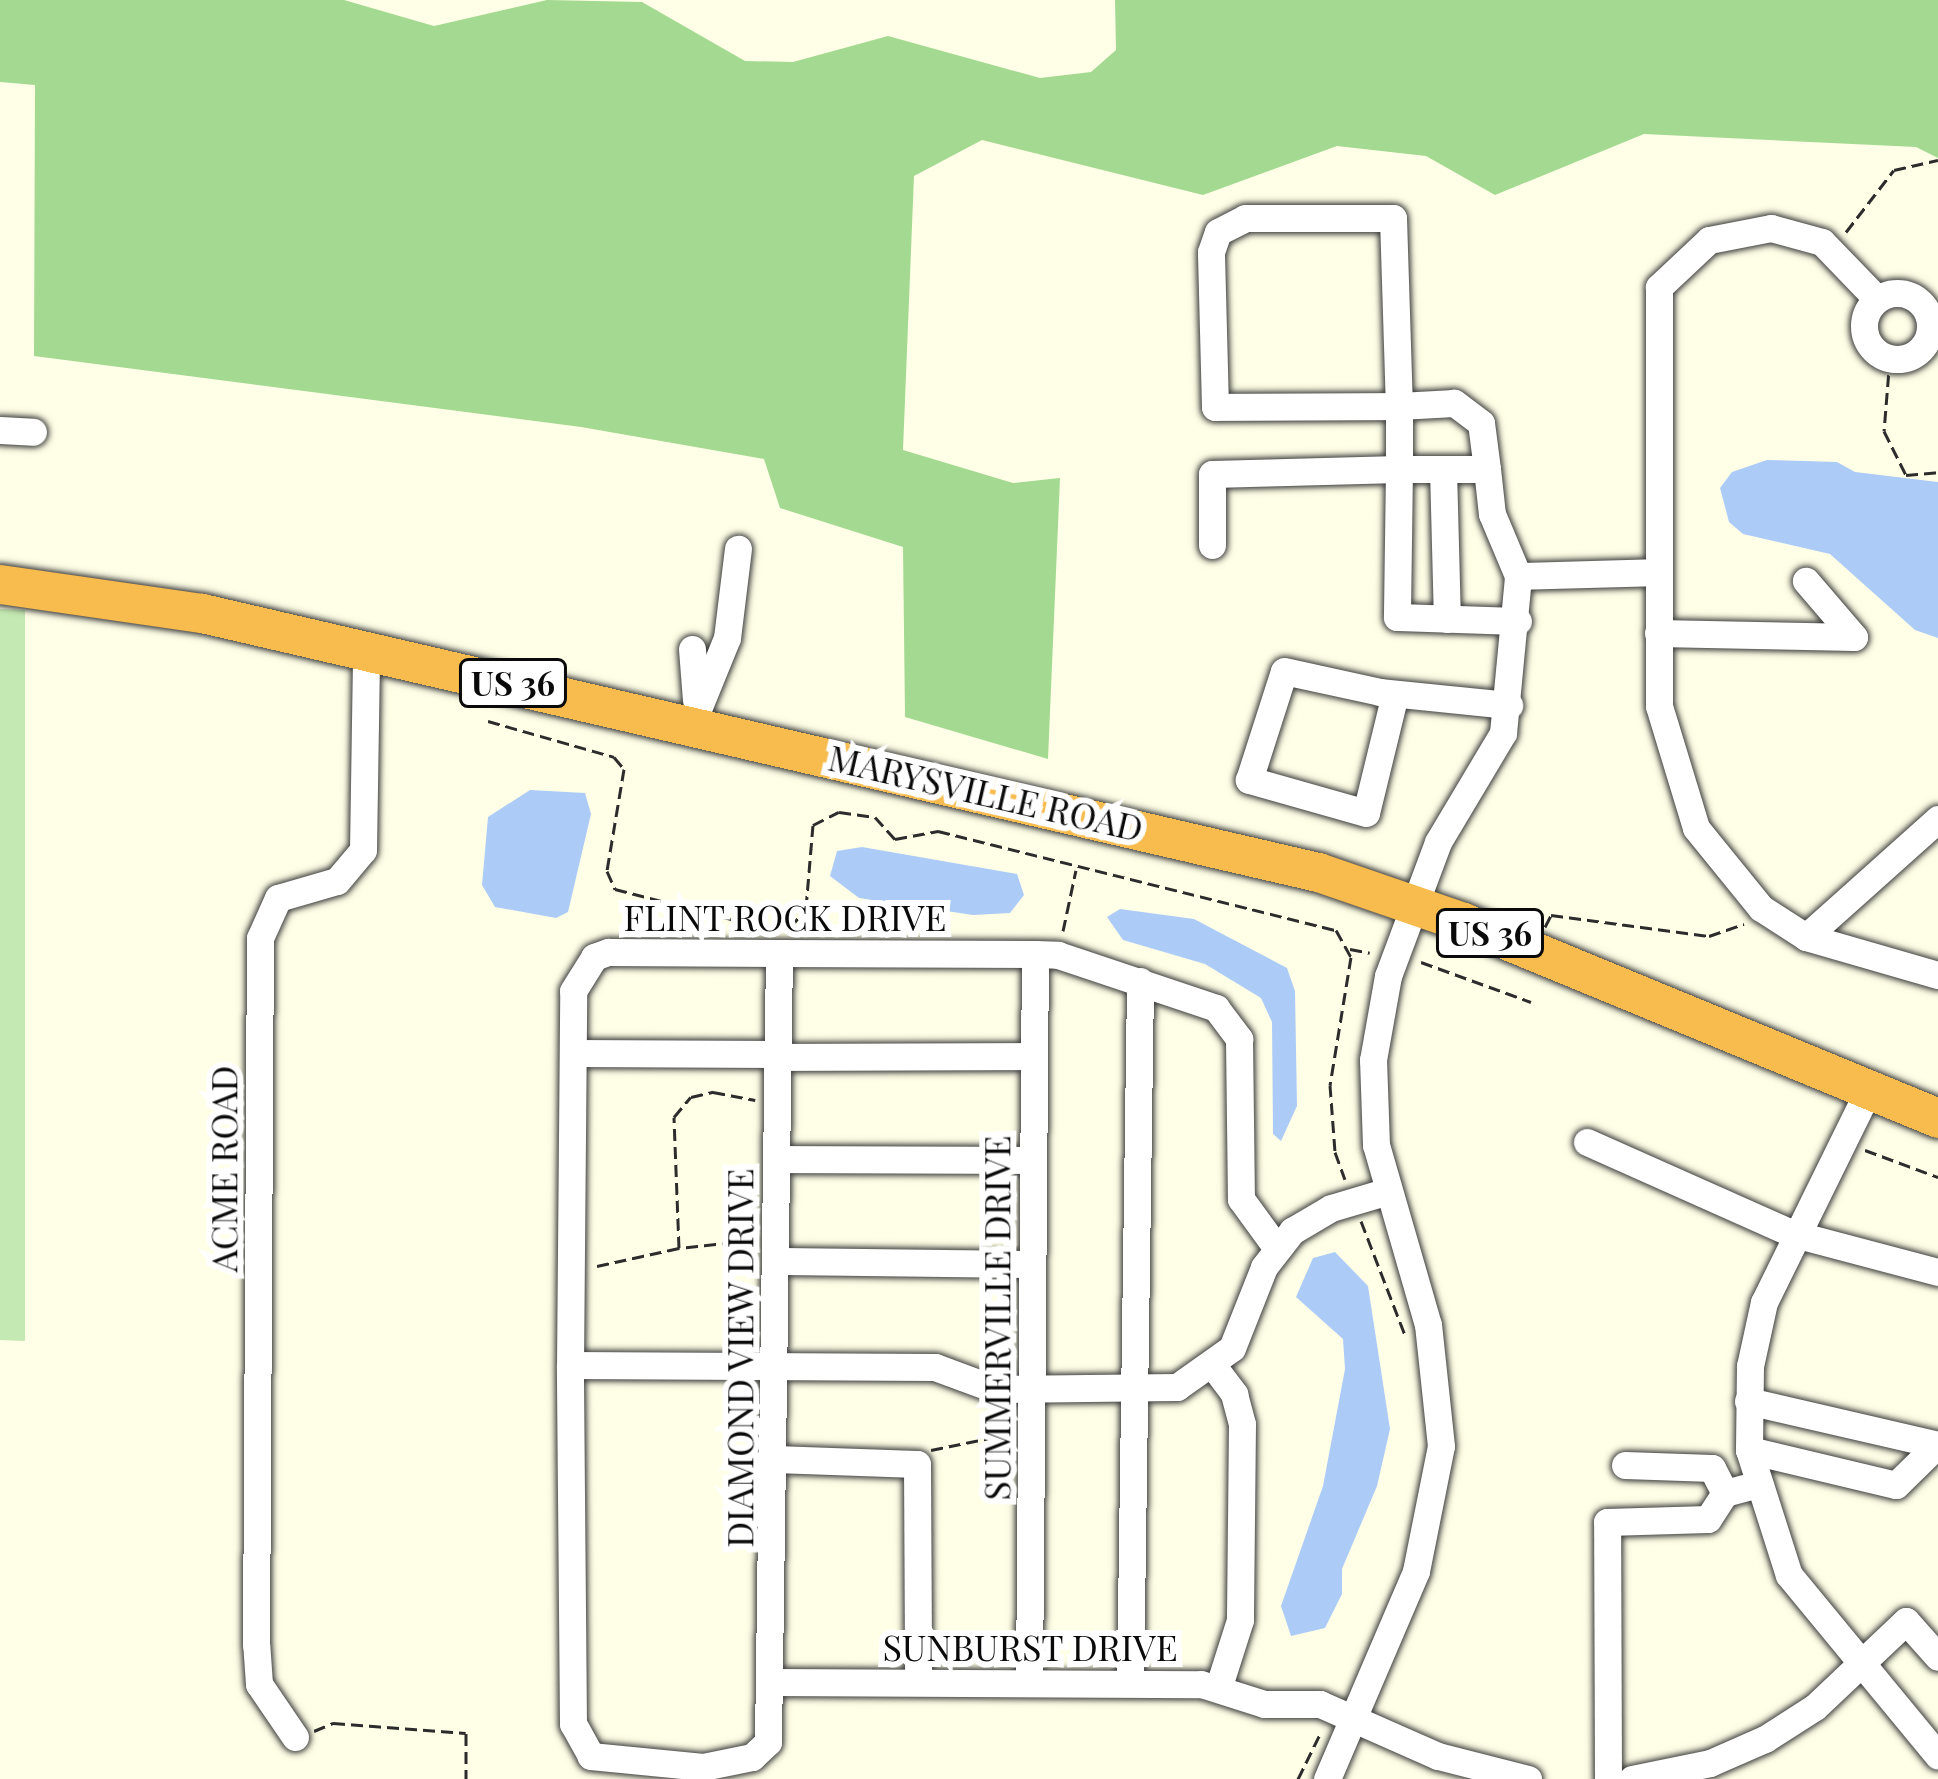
<!DOCTYPE html>
<style>
body{margin:0}
#map{position:relative;width:1938px;height:1779px;overflow:hidden;background:#ffffe7;font-family:"Playfair Display",serif}
div>[style]{position:absolute}
[style*='--x']{left:calc(var(--x)*1px);top:calc(var(--y)*1px);width:calc(var(--w)*1px);rotate:calc(var(--a)*1deg)}
.green>*{inset:0;background:#c4e9b2}
.forest>*{inset:0;background:#a4d991}
.water>*{inset:0;background:#acccf7}
.path>*{height:3px;margin-top:-1.5px;transform-origin:0;background:repeating-linear-gradient(90deg,#2c2c2c 0 12px,transparent 0 18px)}
.roads{filter:drop-shadow(0 0 3px #3d3d3d) drop-shadow(0 0 3px #3d3d3d)}
.minor>*{height:27px;margin:-13.5px;padding:0 13.5px;transform-origin:13.5px;border-radius:13.5px;background:#fff}
.minor>.ring{margin:-13.5px;padding:0;box-sizing:content-box;background:none;border:27px solid #fff;border-radius:50%}
.highway>*{height:39px;margin:-19.5px;padding:0 19.5px;transform-origin:19.5px;border-radius:19.5px;background:#f7bb4e}
span{translate:-50% -50%;white-space:nowrap;text-align:center;line-height:1.15;-webkit-text-stroke:12px #fff;paint-order:stroke}
.shield-label span{padding:3px 9px;background:#fff;border:3px solid;border-radius:9px;-webkit-text-stroke-width:0}
.shield-label{font-size:33px;color:#0a0a0a;font-weight:700}
.street-label{font-size:36px;color:#0a0a0a}
</style>
<div id="map">
<div class="green">
<i style="clip-path:polygon(0 609px,25px 610px,25px 1341px,0 1340px)"></i>
</div>
<div class="forest">
<i style="clip-path:polygon(0 0,344px 0,434px 26px,547px 0,642px 2px,745px 61px,793px 62px,888px 36px,1040px 78px,1091px 72px,1116px 50px,1115px 0,1938px 0,1938px 158px,1916px 147px,1644px 134px,1495px 195px,1426px 156px,1337px 146px,1203px 195px,982px 140px,914px 176px,903px 450px,1013px 483px,1060px 478px,1048px 759px,905px 717px,903px 547px,780px 508px,764px 459px,581px 427px,34px 356px,35px 85px,0 82px)"></i>
</div>
<div class="water">
<i style="clip-path:polygon(1767px 460px,1837px 462px,1855px 472px,1938px 482px,1938px 638px,1915px 630px,1830px 554px,1743px 534px,1729px 522px,1720px 488px,1732px 472px)"></i>
<i style="clip-path:polygon(530px 790px,585px 793px,591px 814px,568px 912px,556px 918px,495px 907px,482px 885px,488px 817px)"></i>
<i style="clip-path:polygon(862px 847px,1017px 874px,1024px 895px,1010px 913px,973px 915px,859px 898px,830px 876px,837px 851px)"></i>
<i style="clip-path:polygon(1120px 909px,1194px 919px,1287px 968px,1295px 991px,1297px 1106px,1281px 1141px,1273px 1134px,1272px 1022px,1261px 998px,1205px 964px,1123px 940px,1107px 917px)"></i>
<i style="clip-path:polygon(1335px 1252px,1368px 1286px,1390px 1429px,1377px 1486px,1342px 1569px,1342px 1594px,1325px 1628px,1291px 1636px,1281px 1606px,1323px 1486px,1345px 1369px,1343px 1339px,1296px 1297px,1313px 1258px)"></i>
</div>
<div class="path">
<i style="--x:1846;--y:232;--w:78;--a:-52.3"></i>
<i style="--x:1894;--y:170;--w:45;--a:-12.8"></i>
<i style="--x:1890;--y:357;--w:74;--a:94.6"></i>
<i style="--x:1884;--y:431;--w:49;--a:63.4"></i>
<i style="--x:1906;--y:475;--w:32;--a:-5"></i>
<i style="--x:488;--y:721;--w:131;--a:15.9"></i>
<i style="--x:614;--y:757;--w:16;--a:50"></i>
<i style="--x:624;--y:769;--w:103;--a:99.5"></i>
<i style="--x:607;--y:871;--w:20;--a:66"></i>
<i style="--x:615;--y:889;--w:160;--a:14.5"></i>
<i style="--x:1545;--y:927;--w:13;--a:-63"></i>
<i style="--x:1551;--y:915;--w:159;--a:7.6"></i>
<i style="--x:1709;--y:936;--w:37;--a:-19"></i>
<i style="--x:790;--y:928;--w:26;--a:-51"></i>
<i style="--x:806;--y:908;--w:83;--a:-85.2"></i>
<i style="--x:813;--y:825;--w:29;--a:-27"></i>
<i style="--x:839;--y:812;--w:36;--a:8"></i>
<i style="--x:875;--y:817;--w:30;--a:48"></i>
<i style="--x:895;--y:839;--w:44;--a:-10.5"></i>
<i style="--x:938;--y:831;--w:410;--a:14"></i>
<i style="--x:1336;--y:930;--w:31;--a:61"></i>
<i style="--x:1351;--y:957;--w:130;--a:99.3"></i>
<i style="--x:1330;--y:1085;--w:67;--a:85.7"></i>
<i style="--x:1335;--y:1152;--w:29;--a:70"></i>
<i style="--x:1063;--y:931;--w:62;--a:-78"></i>
<i style="--x:1350;--y:949;--w:20;--a:11"></i>
<i style="--x:1421;--y:962;--w:117;--a:20"></i>
<i style="--x:1865;--y:1150;--w:78;--a:20.3"></i>
<i style="--x:1361;--y:1221;--w:122;--a:68.9"></i>
<i style="--x:750;--y:1260;--w:24;--a:-132"></i>
<i style="--x:734;--y:1242;--w:55;--a:173.8"></i>
<i style="--x:679;--y:1248;--w:131;--a:-92.2"></i>
<i style="--x:674;--y:1117;--w:26;--a:-50"></i>
<i style="--x:691;--y:1097;--w:23;--a:-13"></i>
<i style="--x:713;--y:1092;--w:43;--a:10.8"></i>
<i style="--x:597;--y:1266;--w:84;--a:-12.4"></i>
<i style="--x:931;--y:1450;--w:60;--a:-11.5"></i>
<i style="--x:990;--y:1438;--w:30;--a:-60"></i>
<i style="--x:314;--y:1731;--w:21;--a:-23"></i>
<i style="--x:333;--y:1723;--w:133;--a:4.3"></i>
<i style="--x:466;--y:1733;--w:46;--a:90"></i>
<i style="--x:1298;--y:1779;--w:50;--a:-63.9"></i>
</div>
<div class="roads">
<div class="minor">
<i class="ring" style="left:1864px;top:293px;width:39px;height:39px"></i>
<i style="--x:1877;--y:299;--w:79;--a:-134"></i>
<i style="--x:1822;--y:242;--w:53;--a:-164.6"></i>
<i style="--x:1771;--y:228;--w:63;--a:169"></i>
<i style="--x:1709;--y:240;--w:69;--a:136.8"></i>
<i style="--x:1659;--y:287;--w:419;--a:90"></i>
<i style="--x:1659;--y:706;--w:127;--a:73.1"></i>
<i style="--x:1696;--y:828;--w:103;--a:50.9"></i>
<i style="--x:1761;--y:908;--w:54;--a:32.8"></i>
<i style="--x:1806;--y:937;--w:137;--a:16.1"></i>
<i style="--x:0;--y:430;--w:33;--a:3"></i>
<i style="--x:1443;--y:469;--w:150;--a:88.5"></i>
<i style="--x:1487;--y:469;--w:45;--a:83.7"></i>
<i style="--x:1492;--y:514;--w:67;--a:67.2"></i>
<i style="--x:1212;--y:545;--w:71;--a:-90"></i>
<i style="--x:1212;--y:474;--w:187;--a:-1.5"></i>
<i style="--x:1399;--y:469;--w:88;--a:0"></i>
<i style="--x:1487;--y:469;--w:46;--a:-97.4"></i>
<i style="--x:1481;--y:423;--w:34;--a:-143"></i>
<i style="--x:1454;--y:403;--w:55;--a:176.9"></i>
<i style="--x:1399;--y:406;--w:184;--a:179.7"></i>
<i style="--x:1215;--y:407;--w:155;--a:-91.5"></i>
<i style="--x:1211;--y:252;--w:21;--a:-71"></i>
<i style="--x:1218;--y:232;--w:30;--a:-27"></i>
<i style="--x:1245;--y:218;--w:148;--a:0"></i>
<i style="--x:1393;--y:218;--w:188;--a:88.2"></i>
<i style="--x:1399;--y:406;--w:63;--a:90"></i>
<i style="--x:1399;--y:469;--w:148;--a:90.8"></i>
<i style="--x:1397;--y:617;--w:121;--a:1.9"></i>
<i style="--x:1658;--y:633;--w:196;--a:1.2"></i>
<i style="--x:1854;--y:637;--w:74;--a:-130.6"></i>
<i style="--x:692;--y:649;--w:51;--a:85.5"></i>
<i style="--x:1395;--y:694;--w:122;--a:103.7"></i>
<i style="--x:1366;--y:813;--w:122;--a:-164.2"></i>
<i style="--x:1249;--y:780;--w:114;--a:-72.2"></i>
<i style="--x:1284;--y:671;--w:98;--a:12.3"></i>
<i style="--x:1380;--y:692;--w:130;--a:5.8"></i>
<i style="--x:692;--y:724;--w:93;--a:-67.9"></i>
<i style="--x:727;--y:638;--w:90;--a:-83"></i>
<i style="--x:1806;--y:937;--w:177;--a:-41.8"></i>
<i style="--x:779;--y:953;--w:789;--a:90.8"></i>
<i style="--x:768;--y:1742;--w:22;--a:137"></i>
<i style="--x:752;--y:1757;--w:50;--a:168.5"></i>
<i style="--x:703;--y:1767;--w:113;--a:-174.4"></i>
<i style="--x:591;--y:1756;--w:37;--a:-119"></i>
<i style="--x:573;--y:1724;--w:359;--a:-90.5"></i>
<i style="--x:570;--y:1365;--w:374;--a:-89.5"></i>
<i style="--x:573;--y:991;--w:40;--a:-58"></i>
<i style="--x:594;--y:957;--w:15;--a:-20"></i>
<i style="--x:608;--y:952;--w:171;--a:0.3"></i>
<i style="--x:779;--y:953;--w:256;--a:0.2"></i>
<i style="--x:1035;--y:954;--w:23;--a:2"></i>
<i style="--x:1058;--y:955;--w:167;--a:18.5"></i>
<i style="--x:1216;--y:1008;--w:39;--a:53"></i>
<i style="--x:1239;--y:1039;--w:160;--a:89.3"></i>
<i style="--x:1241;--y:1199;--w:59;--a:53.9"></i>
<i style="--x:573;--y:1053;--w:205;--a:0.3"></i>
<i style="--x:778;--y:1057;--w:256;--a:-0.2"></i>
<i style="--x:1868;--y:1091;--w:235;--a:116.2"></i>
<i style="--x:1764;--y:1302;--w:66;--a:102.3"></i>
<i style="--x:1750;--y:1366;--w:84;--a:90.7"></i>
<i style="--x:1749;--y:1450;--w:131;--a:72.3"></i>
<i style="--x:1789;--y:1575;--w:234;--a:50.5"></i>
<i style="--x:1587;--y:1142;--w:227;--a:24"></i>
<i style="--x:1794;--y:1234;--w:149;--a:14.8"></i>
<i style="--x:777;--y:1159;--w:256;--a:0.2"></i>
<i style="--x:776;--y:1261;--w:256;--a:0.7"></i>
<i style="--x:570;--y:1365;--w:365;--a:0.3"></i>
<i style="--x:935;--y:1367;--w:63;--a:20.4"></i>
<i style="--x:994;--y:1389;--w:183;--a:-0.6"></i>
<i style="--x:1177;--y:1387;--w:67;--a:-35.3"></i>
<i style="--x:1232;--y:1348;--w:87;--a:-68.4"></i>
<i style="--x:1264;--y:1267;--w:46;--a:-52.1"></i>
<i style="--x:1292;--y:1231;--w:45;--a:-30.5"></i>
<i style="--x:1331;--y:1208;--w:56;--a:-16.5"></i>
<i style="--x:1214;--y:1367;--w:34;--a:53"></i>
<i style="--x:1234;--y:1394;--w:31;--a:75"></i>
<i style="--x:1242;--y:1424;--w:196;--a:90.6"></i>
<i style="--x:1240;--y:1620;--w:72;--a:107.7"></i>
<i style="--x:1748;--y:1401;--w:195;--a:13"></i>
<i style="--x:1749;--y:1450;--w:151;--a:13.4"></i>
<i style="--x:1896;--y:1485;--w:57;--a:-44.3"></i>
<i style="--x:774;--y:1459;--w:143;--a:2"></i>
<i style="--x:917;--y:1464;--w:218;--a:89.7"></i>
<i style="--x:1625;--y:1465;--w:87;--a:2"></i>
<i style="--x:1712;--y:1468;--w:28;--a:63"></i>
<i style="--x:772;--y:1682;--w:429;--a:0.3"></i>
<i style="--x:1201;--y:1684;--w:66;--a:17.6"></i>
<i style="--x:1264;--y:1704;--w:56;--a:0"></i>
<i style="--x:1320;--y:1704;--w:129;--a:23.8"></i>
<i style="--x:1438;--y:1756;--w:93;--a:14.3"></i>
<i style="--x:1029;--y:1683;--w:729;--a:-89.53"></i>
<i style="--x:1130;--y:1683;--w:702;--a:-89.18"></i>
<i style="--x:295;--y:1737;--w:64;--a:-124.2"></i>
<i style="--x:259;--y:1684;--w:39;--a:-94"></i>
<i style="--x:256;--y:1645;--w:707;--a:-89.68"></i>
<i style="--x:260;--y:938;--w:44;--a:-65.8"></i>
<i style="--x:278;--y:898;--w:61;--a:-16.1"></i>
<i style="--x:337;--y:881;--w:40;--a:-50"></i>
<i style="--x:363;--y:850;--w:201;--a:-89.1"></i>
<i style="--x:1327;--y:1779;--w:226;--a:-66.8"></i>
<i style="--x:1416;--y:1571;--w:127;--a:-78.7"></i>
<i style="--x:1441;--y:1446;--w:122;--a:-96.1"></i>
<i style="--x:1428;--y:1325;--w:187;--a:-106.1"></i>
<i style="--x:1376;--y:1145;--w:85;--a:-92"></i>
<i style="--x:1373;--y:1060;--w:85;--a:-79.9"></i>
<i style="--x:1388;--y:976;--w:143;--a:-69.5"></i>
<i style="--x:1438;--y:842;--w:127;--a:-59.2"></i>
<i style="--x:1503;--y:733;--w:158;--a:-84.5"></i>
<i style="--x:1518;--y:576;--w:139;--a:-1.6"></i>
<i style="--x:1608;--y:1779;--w:257;--a:-90.2"></i>
<i style="--x:1607;--y:1522;--w:101;--a:-1.7"></i>
<i style="--x:1708;--y:1519;--w:31;--a:-57"></i>
<i style="--x:1725;--y:1493;--w:31;--a:-15"></i>
<i style="--x:1632;--y:1779;--w:80;--a:-11.6"></i>
<i style="--x:1710;--y:1763;--w:60;--a:-23.6"></i>
<i style="--x:1765;--y:1739;--w:59;--a:-32.6"></i>
<i style="--x:1815;--y:1707;--w:125;--a:-43.4"></i>
<i style="--x:1906;--y:1621;--w:48;--a:48.4"></i>
</div>
<div class="highway">
<i style="--x:0;--y:584;--w:204;--a:8.2"></i>
<i style="--x:202;--y:613;--w:1146;--a:13.07"></i>
<i style="--x:1318;--y:872;--w:153;--a:19"></i>
<i style="--x:1463;--y:922;--w:514;--a:22.42"></i>
</div>
</div>
<div class="shield-label">
<span style="left:513px;top:683px">US 36</span>
<span style="left:1490px;top:933px">US 36</span>
</div>
<div class="street-label">
<span style="left:986px;top:792px;rotate:13deg">MARYSVILLE ROAD</span>
<span style="left:785px;top:917px">FLINT ROCK DRIVE</span>
<span style="left:223px;top:1169px;rotate:-90deg">ACME ROAD</span>
<span style="left:996px;top:1318px;rotate:-90deg">SUMMERVILLE DRIVE</span>
<span style="left:739px;top:1358px;rotate:-90deg">DIAMOND VIEW DRIVE</span>
<span style="left:1030px;top:1647px">SUNBURST DRIVE</span>
</div>
</div>
